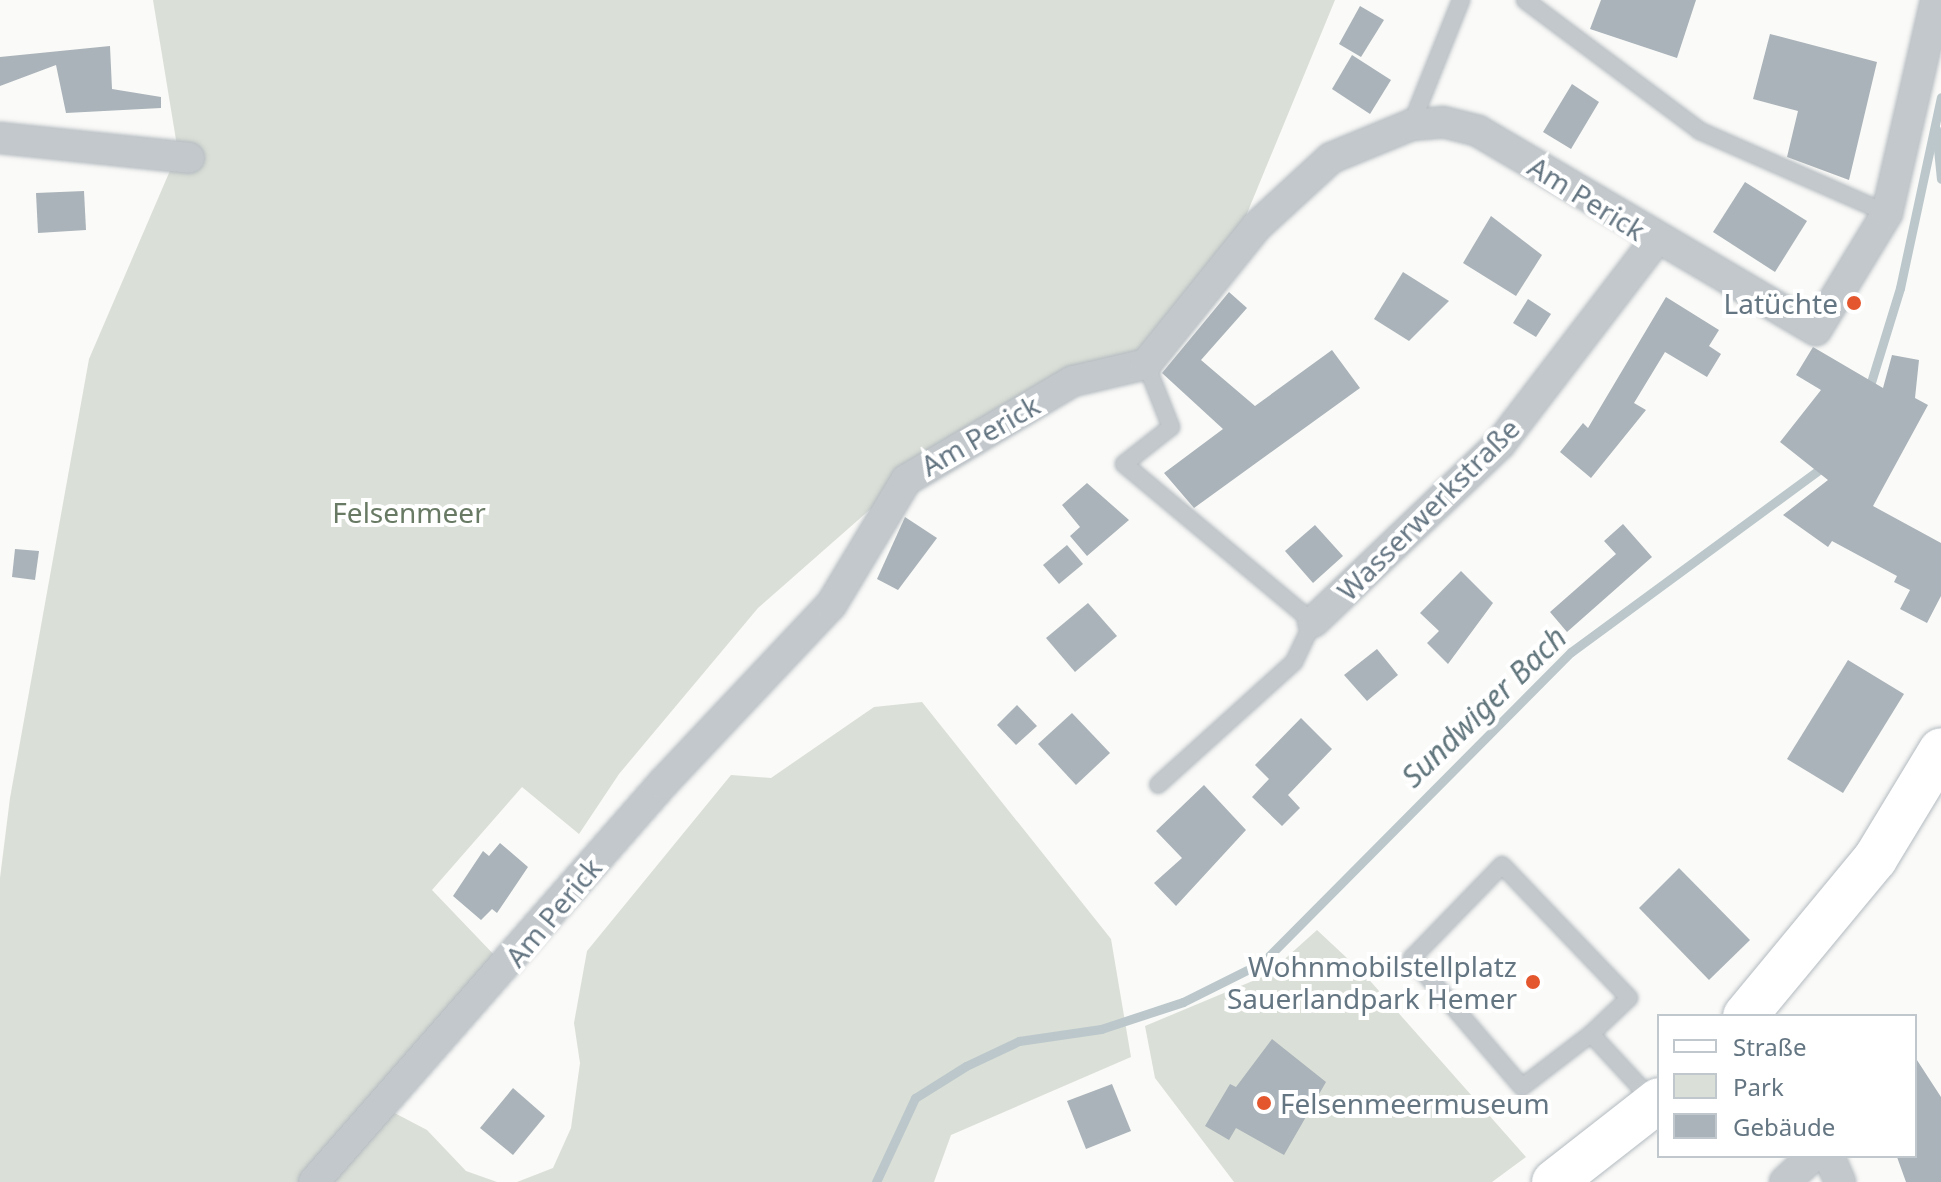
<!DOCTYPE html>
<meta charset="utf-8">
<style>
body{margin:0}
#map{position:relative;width:1941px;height:1182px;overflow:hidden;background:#fafaf8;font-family:"Noto Sans",sans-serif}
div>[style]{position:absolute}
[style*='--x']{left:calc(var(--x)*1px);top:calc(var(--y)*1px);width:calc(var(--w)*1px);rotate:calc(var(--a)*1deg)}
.green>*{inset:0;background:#dadfd7}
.stream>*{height:9px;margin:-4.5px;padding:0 4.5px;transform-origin:4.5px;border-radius:4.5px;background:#bbc7cb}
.building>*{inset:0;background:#aab3b9}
.roads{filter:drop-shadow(0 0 2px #b3babf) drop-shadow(0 0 2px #b3babf)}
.lane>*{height:16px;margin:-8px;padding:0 8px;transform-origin:8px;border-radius:8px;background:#c3c8cc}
.street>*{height:30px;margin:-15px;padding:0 15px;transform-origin:15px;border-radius:15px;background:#c3c8cc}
.secondary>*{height:44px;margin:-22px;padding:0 22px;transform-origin:22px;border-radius:22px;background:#fff}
.dots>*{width:22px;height:22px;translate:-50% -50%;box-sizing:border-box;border:4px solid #fff;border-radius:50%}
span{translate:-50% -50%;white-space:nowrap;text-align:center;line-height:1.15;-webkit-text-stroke:8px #fff;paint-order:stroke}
.street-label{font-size:28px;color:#657683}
.poi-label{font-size:28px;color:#657683}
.right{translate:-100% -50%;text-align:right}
.left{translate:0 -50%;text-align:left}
.park-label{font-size:28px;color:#687a64}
.water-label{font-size:30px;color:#60757c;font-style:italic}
.legend{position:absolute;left:1657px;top:1014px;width:260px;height:144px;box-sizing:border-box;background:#fff;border:2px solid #c1c8cd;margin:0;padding:10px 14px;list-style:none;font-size:24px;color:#657683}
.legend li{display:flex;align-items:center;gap:16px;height:40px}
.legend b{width:40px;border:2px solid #c1c8cd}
</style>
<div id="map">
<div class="green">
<i style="clip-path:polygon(153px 0,1335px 0,1234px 245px,1146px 359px,940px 448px,758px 608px,619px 774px,579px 834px,522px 787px,432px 890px,499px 960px,307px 1182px,0 1182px,0 878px,10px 798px,89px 359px,178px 152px)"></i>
<i style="clip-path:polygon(922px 702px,1111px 939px,1131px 1057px,951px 1135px,934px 1182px,517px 1182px,553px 1168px,571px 1128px,580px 1063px,574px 1023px,587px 951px,731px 775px,771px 778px,874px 707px)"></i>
<i style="clip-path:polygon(1317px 930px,1364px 974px,1526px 1157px,1492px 1182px,1234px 1182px,1155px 1078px,1145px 1026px,1267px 975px)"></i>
<i style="clip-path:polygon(385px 1108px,427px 1130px,466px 1171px,497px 1182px,325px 1182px)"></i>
</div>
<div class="stream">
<i style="--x:1936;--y:129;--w:50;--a:84.3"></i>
<i style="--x:1868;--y:392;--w:109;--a:-72.9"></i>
<i style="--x:1900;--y:288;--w:195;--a:-77.9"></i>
<i style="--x:876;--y:1182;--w:93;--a:-65.1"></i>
<i style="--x:915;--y:1098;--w:60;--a:-32.1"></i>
<i style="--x:966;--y:1066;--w:59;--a:-25.3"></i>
<i style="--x:1019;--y:1041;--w:83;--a:-8.3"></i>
<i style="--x:1101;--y:1029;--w:86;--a:-18.2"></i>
<i style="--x:1183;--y:1002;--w:89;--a:-26.6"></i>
<i style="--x:1263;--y:962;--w:437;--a:-45.2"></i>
<i style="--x:1571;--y:652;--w:314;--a:-36.3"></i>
</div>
<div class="building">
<i style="clip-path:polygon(1601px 0,1696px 0,1677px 58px,1590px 29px)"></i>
<i style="clip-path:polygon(1360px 6px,1384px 20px,1361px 57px,1339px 44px)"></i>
<i style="clip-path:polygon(1770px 34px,1877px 62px,1849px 180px,1787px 157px,1798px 111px,1753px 99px)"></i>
<i style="clip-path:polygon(110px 46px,112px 89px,161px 97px,161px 108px,66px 113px,56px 65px,0 86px,0 57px)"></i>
<i style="clip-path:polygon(1352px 55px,1391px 80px,1370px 114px,1332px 89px)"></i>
<i style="clip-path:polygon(1572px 84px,1599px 102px,1571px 149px,1543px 132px)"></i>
<i style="clip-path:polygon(1745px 182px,1807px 221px,1775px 272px,1713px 232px)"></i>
<i style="clip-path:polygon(84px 191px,86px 230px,38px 233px,36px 193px)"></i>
<i style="clip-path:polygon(1491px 216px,1542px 255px,1516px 296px,1463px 263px)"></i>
<i style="clip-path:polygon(1403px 272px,1449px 301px,1409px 341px,1374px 319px)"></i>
<i style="clip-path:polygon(1229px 292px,1247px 308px,1201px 360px,1255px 406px,1332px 350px,1360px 388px,1194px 508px,1164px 473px,1223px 429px,1162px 373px)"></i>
<i style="clip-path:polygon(1666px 297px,1719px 330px,1709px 346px,1721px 354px,1707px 377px,1665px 352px,1634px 403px,1646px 410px,1591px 478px,1560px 452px,1583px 423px,1588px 428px)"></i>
<i style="clip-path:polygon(1528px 299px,1551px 314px,1536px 337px,1513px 323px)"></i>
<i style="clip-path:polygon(1813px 347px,1883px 388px,1892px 355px,1919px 360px,1915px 398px,1928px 405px,1873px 506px,1941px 543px,1941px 596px,1927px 623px,1900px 609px,1910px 590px,1894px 582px,1897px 576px,1832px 541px,1828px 547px,1783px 515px,1828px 480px,1780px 442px,1821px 390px,1796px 375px)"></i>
<i style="clip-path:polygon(1087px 483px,1129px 520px,1087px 556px,1070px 536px,1080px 527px,1062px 505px)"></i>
<i style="clip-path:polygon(905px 517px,937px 538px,898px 590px,877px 579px)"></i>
<i style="clip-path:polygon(1623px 524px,1652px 557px,1567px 632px,1550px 612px,1616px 554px,1604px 541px)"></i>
<i style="clip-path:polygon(1315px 525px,1343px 556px,1313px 583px,1285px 551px)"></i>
<i style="clip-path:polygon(1067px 545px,1083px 564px,1059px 584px,1043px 565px)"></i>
<i style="clip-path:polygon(15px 549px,39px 551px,35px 580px,12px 577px)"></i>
<i style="clip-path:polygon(1461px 571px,1493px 603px,1448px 664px,1427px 643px,1439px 631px,1420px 613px)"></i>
<i style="clip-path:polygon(1088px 603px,1117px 636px,1075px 672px,1046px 638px)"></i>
<i style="clip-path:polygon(1377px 649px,1398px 675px,1367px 701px,1344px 675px)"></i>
<i style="clip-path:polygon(1848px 660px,1904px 694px,1843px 793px,1787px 759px)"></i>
<i style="clip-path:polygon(1017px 705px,1037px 726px,1016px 745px,997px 725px)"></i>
<i style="clip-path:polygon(1072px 713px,1110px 753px,1076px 785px,1038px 744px)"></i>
<i style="clip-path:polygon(1301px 718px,1332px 749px,1288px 795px,1300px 808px,1282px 826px,1252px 797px,1269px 779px,1255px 765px)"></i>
<i style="clip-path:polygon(1204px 785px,1246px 830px,1176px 906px,1154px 883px,1182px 858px,1156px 831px)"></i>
<i style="clip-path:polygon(500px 843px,528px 867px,497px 913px,492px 909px,481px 920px,453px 896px,483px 851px,489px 856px)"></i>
<i style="clip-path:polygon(1679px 868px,1750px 940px,1709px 980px,1639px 908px)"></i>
<i style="clip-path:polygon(1272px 1039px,1326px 1082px,1284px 1155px,1236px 1128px,1229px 1140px,1205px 1126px,1230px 1084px,1236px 1087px)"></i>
<i style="clip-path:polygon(1915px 1057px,1941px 1097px,1941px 1182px,1906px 1182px,1897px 1157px,1915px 1156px)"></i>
<i style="clip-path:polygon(1112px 1084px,1131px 1131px,1086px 1149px,1067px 1101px)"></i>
<i style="clip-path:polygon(513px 1088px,545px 1116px,513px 1155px,480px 1128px)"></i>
</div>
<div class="roads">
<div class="lane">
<i style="--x:1525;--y:0;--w:219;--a:36.8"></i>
<i style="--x:1700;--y:131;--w:204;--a:23.7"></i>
<i style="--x:1411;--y:125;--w:135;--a:-68.2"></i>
<i style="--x:1146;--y:364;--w:68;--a:68.4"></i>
<i style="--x:1171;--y:427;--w:60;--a:141.8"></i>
<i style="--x:1124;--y:464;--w:246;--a:39.9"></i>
<i style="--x:1313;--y:622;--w:44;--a:115.4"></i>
<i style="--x:1294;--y:662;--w:183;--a:137.9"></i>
<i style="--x:1591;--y:1034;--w:87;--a:142.5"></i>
<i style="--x:1522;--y:1087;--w:170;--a:-130.5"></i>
<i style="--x:1412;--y:958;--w:129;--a:-45.9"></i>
<i style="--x:1502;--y:865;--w:184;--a:46.3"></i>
<i style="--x:1629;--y:998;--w:52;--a:136.5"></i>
<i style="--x:1591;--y:1034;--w:93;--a:47.2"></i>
</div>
<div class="street">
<i style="--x:0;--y:138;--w:190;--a:6"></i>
<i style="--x:1313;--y:622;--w:258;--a:-43.6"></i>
<i style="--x:1500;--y:444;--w:257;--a:-52.6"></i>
<i style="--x:1829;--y:1156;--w:28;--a:67"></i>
<i style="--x:314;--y:1182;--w:530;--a:-48.82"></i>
<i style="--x:663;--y:783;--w:245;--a:-46.7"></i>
<i style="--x:831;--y:605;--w:146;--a:-59"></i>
<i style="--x:906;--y:480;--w:194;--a:-30.7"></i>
<i style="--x:1073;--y:381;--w:75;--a:-13.1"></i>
<i style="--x:1146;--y:364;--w:176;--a:-51.2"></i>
<i style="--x:1256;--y:227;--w:102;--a:-42.6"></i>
<i style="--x:1331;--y:158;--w:87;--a:-22.4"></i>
<i style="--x:1411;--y:125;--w:32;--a:-5"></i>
<i style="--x:1443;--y:122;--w:36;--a:14"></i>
<i style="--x:1478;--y:131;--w:392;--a:30.5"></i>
<i style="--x:1816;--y:330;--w:137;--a:-58.7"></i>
<i style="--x:1887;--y:213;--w:219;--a:-77"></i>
<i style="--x:1785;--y:1182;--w:38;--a:-43"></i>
</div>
<div class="secondary">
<i style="--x:1745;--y:1016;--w:204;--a:-50.4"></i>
<i style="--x:1875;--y:859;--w:127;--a:-58.8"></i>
<i style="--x:1554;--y:1182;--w:133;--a:-38"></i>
</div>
</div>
<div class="dots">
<i style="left:1854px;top:303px;background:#e4572e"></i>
<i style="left:1533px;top:982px;background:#e4572e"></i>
<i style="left:1264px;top:1103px;background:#e4572e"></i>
</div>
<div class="street-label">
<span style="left:1587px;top:198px;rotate:32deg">Am Perick</span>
<span style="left:980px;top:435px;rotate:-30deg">Am Perick</span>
<span style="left:1428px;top:509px;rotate:-45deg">Wasserwerkstraße</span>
<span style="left:553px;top:912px;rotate:-50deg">Am Perick</span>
</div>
<div class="poi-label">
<span class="right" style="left:1838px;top:303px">Latüchte</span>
<span class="right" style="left:1517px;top:982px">Wohnmobilstellplatz<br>Sauerlandpark Hemer</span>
<span class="left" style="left:1280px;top:1103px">Felsenmeermuseum</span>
</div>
<div class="park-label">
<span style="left:409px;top:512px">Felsenmeer</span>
</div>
<div class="water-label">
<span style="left:1484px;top:707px;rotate:-44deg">Sundwiger Bach</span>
</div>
<ul class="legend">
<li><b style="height:10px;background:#fff"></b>Straße</li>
<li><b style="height:22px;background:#dadfd7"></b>Park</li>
<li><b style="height:22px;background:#aab3b9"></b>Gebäude</li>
</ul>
</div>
